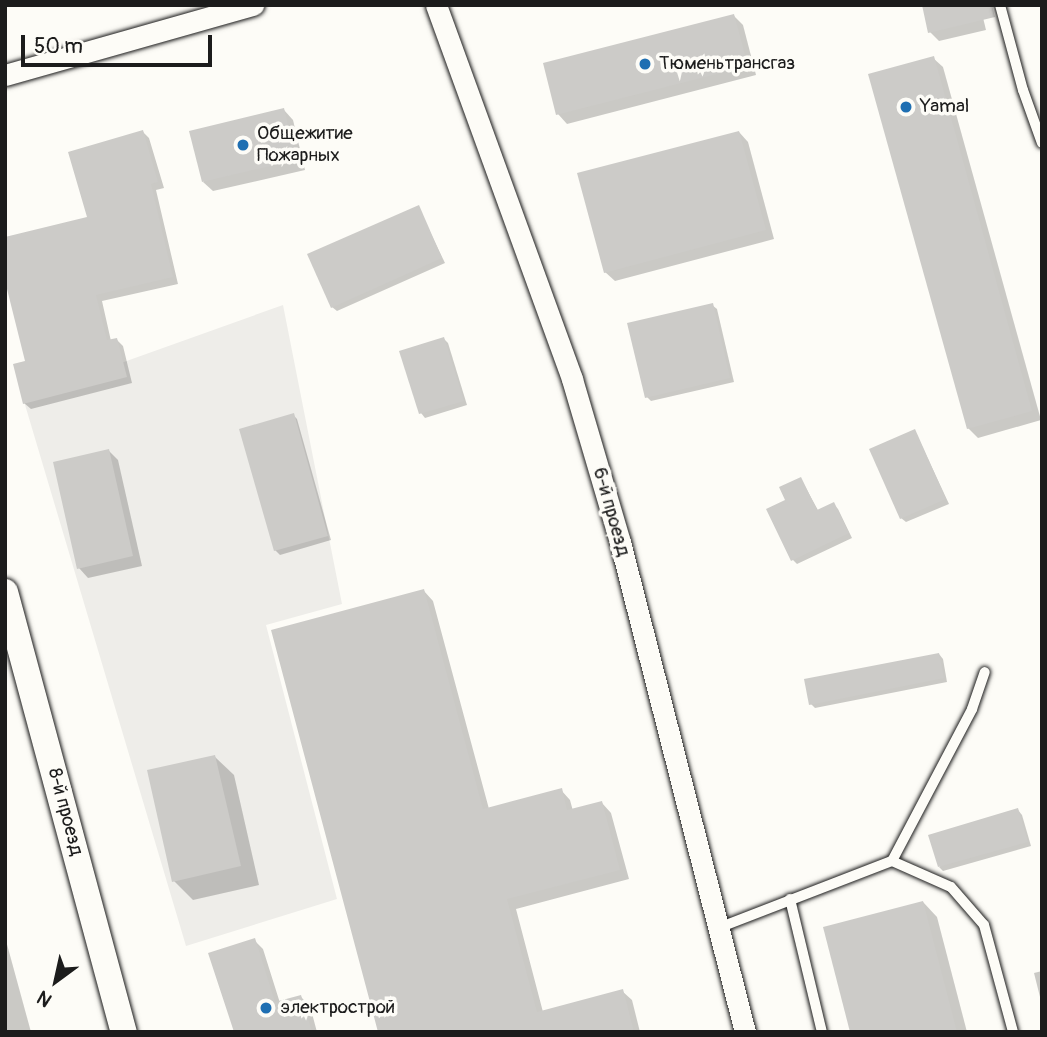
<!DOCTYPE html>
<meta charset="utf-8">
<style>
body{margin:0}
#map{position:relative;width:1047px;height:1037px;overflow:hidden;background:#fdfcf7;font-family:Pangolin,sans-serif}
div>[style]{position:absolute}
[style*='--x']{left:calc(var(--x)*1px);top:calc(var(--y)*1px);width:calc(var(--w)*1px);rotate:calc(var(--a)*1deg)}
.built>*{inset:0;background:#eeede9}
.shadow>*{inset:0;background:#0003}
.building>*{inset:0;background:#cccbc8}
.roads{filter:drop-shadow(0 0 2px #1c1c1c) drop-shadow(0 0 2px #1c1c1c)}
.service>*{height:10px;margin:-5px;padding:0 5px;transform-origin:5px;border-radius:5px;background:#fdfcf7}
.minor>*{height:21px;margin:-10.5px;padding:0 10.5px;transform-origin:10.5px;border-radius:10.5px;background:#fdfcf7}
.tertiary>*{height:26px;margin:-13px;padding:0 13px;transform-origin:13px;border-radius:13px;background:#fdfcf7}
.dots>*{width:19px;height:19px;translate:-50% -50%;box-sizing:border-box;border:4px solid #fdfcf7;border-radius:50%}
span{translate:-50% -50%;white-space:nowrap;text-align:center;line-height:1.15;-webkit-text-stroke:7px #fdfcf7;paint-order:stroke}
.poi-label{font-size:19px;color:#1c1c1c}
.left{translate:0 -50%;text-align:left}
.street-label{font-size:19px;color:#1c1c1c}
.frame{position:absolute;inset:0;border:7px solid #1c1c1c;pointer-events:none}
.north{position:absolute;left:21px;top:946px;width:70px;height:70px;-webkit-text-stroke:5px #fdfcf7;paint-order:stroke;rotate:213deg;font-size:19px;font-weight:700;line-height:28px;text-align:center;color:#1c1c1c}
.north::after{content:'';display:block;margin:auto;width:24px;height:32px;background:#1c1c1c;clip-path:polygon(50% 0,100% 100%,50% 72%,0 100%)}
.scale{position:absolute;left:21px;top:35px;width:191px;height:32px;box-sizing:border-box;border:4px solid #1c1c1c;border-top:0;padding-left:9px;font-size:21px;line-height:24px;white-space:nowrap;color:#1c1c1c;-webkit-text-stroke:5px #fdfcf7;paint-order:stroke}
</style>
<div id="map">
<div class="built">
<i style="clip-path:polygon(283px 305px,342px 604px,266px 625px,337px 899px,186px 946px,23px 398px)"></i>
</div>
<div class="shadow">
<i style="clip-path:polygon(980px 5px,986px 30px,939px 41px,930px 32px)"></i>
<i style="clip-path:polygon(734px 16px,743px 25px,756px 75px,567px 124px,558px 114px)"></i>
<i style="clip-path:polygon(933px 58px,943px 67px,1041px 420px,978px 438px,968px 428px)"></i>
<i style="clip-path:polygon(284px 110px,293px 120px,305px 170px,213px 191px,203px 182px)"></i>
<i style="clip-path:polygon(143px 132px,149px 138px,164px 188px,156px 190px,178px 284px,102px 301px,111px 341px,117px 340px,123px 346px,132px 383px,31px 409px,24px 403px,27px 362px,89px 218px)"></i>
<i style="clip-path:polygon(739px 132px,748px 142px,774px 239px,615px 281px,605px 272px)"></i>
<i style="clip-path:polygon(418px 207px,445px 263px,337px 311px,332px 307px)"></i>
<i style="clip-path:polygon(712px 305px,717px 309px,734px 382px,651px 401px,647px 397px)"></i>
<i style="clip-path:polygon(444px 339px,448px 343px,467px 405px,425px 418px,421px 413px)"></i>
<i style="clip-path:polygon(293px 415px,297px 419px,331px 540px,280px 555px,275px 550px)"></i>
<i style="clip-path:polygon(915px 431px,949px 504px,906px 522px,901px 518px)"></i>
<i style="clip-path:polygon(109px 451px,118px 460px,142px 566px,88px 578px,79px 568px)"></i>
<i style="clip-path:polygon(801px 479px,819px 512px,834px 505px,838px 509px,852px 538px,797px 564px,793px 560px,787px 501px)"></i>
<i style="clip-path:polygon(424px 591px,433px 601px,489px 809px,561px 790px,570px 800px,573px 811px,602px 803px,611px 813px,629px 879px,516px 909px,543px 1012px,622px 991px,632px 1000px,640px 1032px,380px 1032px)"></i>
<i style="clip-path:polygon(939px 654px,943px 659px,947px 682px,815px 708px,811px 704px)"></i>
<i style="clip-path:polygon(215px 757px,234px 775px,259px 885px,193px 900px,174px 881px)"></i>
<i style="clip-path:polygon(1018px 810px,1022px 815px,1031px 846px,943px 871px,939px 867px)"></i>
<i style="clip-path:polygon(923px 902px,937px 917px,967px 1032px,852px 1032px)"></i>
<i style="clip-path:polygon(5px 937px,31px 1032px,5px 1032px)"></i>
<i style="clip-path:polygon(254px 940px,263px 949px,280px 1003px,301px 997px,310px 1006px,317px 1032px,235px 1032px)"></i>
<i style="clip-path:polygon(1042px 971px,1042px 1005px,1034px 973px)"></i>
</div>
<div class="building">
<i style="clip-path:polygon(922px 5px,992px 5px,995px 17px,928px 33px)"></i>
<i style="clip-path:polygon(734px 14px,748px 66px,556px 115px,543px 63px)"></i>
<i style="clip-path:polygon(934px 56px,1032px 411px,967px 429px,868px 74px)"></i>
<i style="clip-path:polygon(284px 108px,296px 160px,202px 182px,189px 131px)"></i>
<i style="clip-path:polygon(143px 130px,158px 182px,151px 184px,173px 277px,96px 295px,107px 340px,117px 338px,127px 377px,23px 404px,13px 364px,25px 361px,5px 281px,5px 237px,87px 217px,68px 152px)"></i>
<i style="clip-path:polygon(739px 131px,766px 230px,604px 273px,577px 173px)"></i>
<i style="clip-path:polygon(419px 205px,442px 258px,331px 308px,307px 254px)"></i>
<i style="clip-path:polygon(713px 303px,730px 378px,645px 398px,627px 323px)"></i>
<i style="clip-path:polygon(444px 337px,464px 401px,419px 414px,399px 351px)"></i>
<i style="clip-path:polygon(294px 413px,328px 536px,274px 551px,239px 429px)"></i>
<i style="clip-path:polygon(915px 429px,946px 499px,900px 519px,869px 449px)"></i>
<i style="clip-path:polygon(109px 449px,133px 556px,77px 569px,53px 462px)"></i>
<i style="clip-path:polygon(801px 477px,817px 510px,834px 502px,849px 533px,791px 561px,766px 509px,785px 500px,779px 487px)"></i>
<i style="clip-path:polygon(424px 589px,483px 809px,562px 788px,567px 810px,602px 801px,620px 870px,507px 899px,537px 1012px,623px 989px,634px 1032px,378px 1032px,271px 630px)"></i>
<i style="clip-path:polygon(939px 653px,944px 678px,809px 705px,804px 679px)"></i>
<i style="clip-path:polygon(215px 755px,241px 866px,172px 882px,147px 770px)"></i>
<i style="clip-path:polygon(1018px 808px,1028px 842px,938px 867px,928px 835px)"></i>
<i style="clip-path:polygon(923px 901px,957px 1032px,850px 1032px,823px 927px)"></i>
<i style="clip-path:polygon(255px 938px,275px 1002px,301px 995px,312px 1032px,234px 1032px,208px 953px)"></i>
</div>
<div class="roads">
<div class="service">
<i style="--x:1000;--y:5;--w:88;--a:74.9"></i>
<i style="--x:1023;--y:90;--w:56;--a:70.3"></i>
<i style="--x:892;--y:861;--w:64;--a:23.8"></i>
<i style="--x:951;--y:887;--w:50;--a:49"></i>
<i style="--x:984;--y:925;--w:111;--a:74.8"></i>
<i style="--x:790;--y:899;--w:137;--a:76.5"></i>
<i style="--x:718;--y:928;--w:186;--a:-21.1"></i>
<i style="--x:892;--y:861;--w:172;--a:-62.2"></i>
<i style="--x:972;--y:709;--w:39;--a:-71"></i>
</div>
<div class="minor">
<i style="--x:436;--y:5;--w:398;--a:70"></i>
<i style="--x:572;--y:379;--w:170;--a:73.6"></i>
<i style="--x:620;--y:542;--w:506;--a:75.69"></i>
<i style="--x:5;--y:75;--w:258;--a:-15.8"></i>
</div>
<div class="tertiary">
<i style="--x:5;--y:592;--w:456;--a:74.9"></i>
</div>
</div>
<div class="dots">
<i style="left:645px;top:64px;background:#1f6fb2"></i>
<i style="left:906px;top:107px;background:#1f6fb2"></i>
<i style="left:243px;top:145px;background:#1f6fb2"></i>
<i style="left:266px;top:1008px;background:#1f6fb2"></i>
</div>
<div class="poi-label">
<span class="left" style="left:659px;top:64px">Тюменьтрансгаз</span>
<span class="left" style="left:920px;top:107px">Yamal</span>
<span class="left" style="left:257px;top:145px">Общежитие<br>Пожарных</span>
<span class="left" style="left:280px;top:1008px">электрострой</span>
</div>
<div class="street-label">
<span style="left:611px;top:512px;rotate:74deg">6-й проезд</span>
<span style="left:65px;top:812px;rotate:75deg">8-й проезд</span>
</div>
<div class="frame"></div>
<div class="north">N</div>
<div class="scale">50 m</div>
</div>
